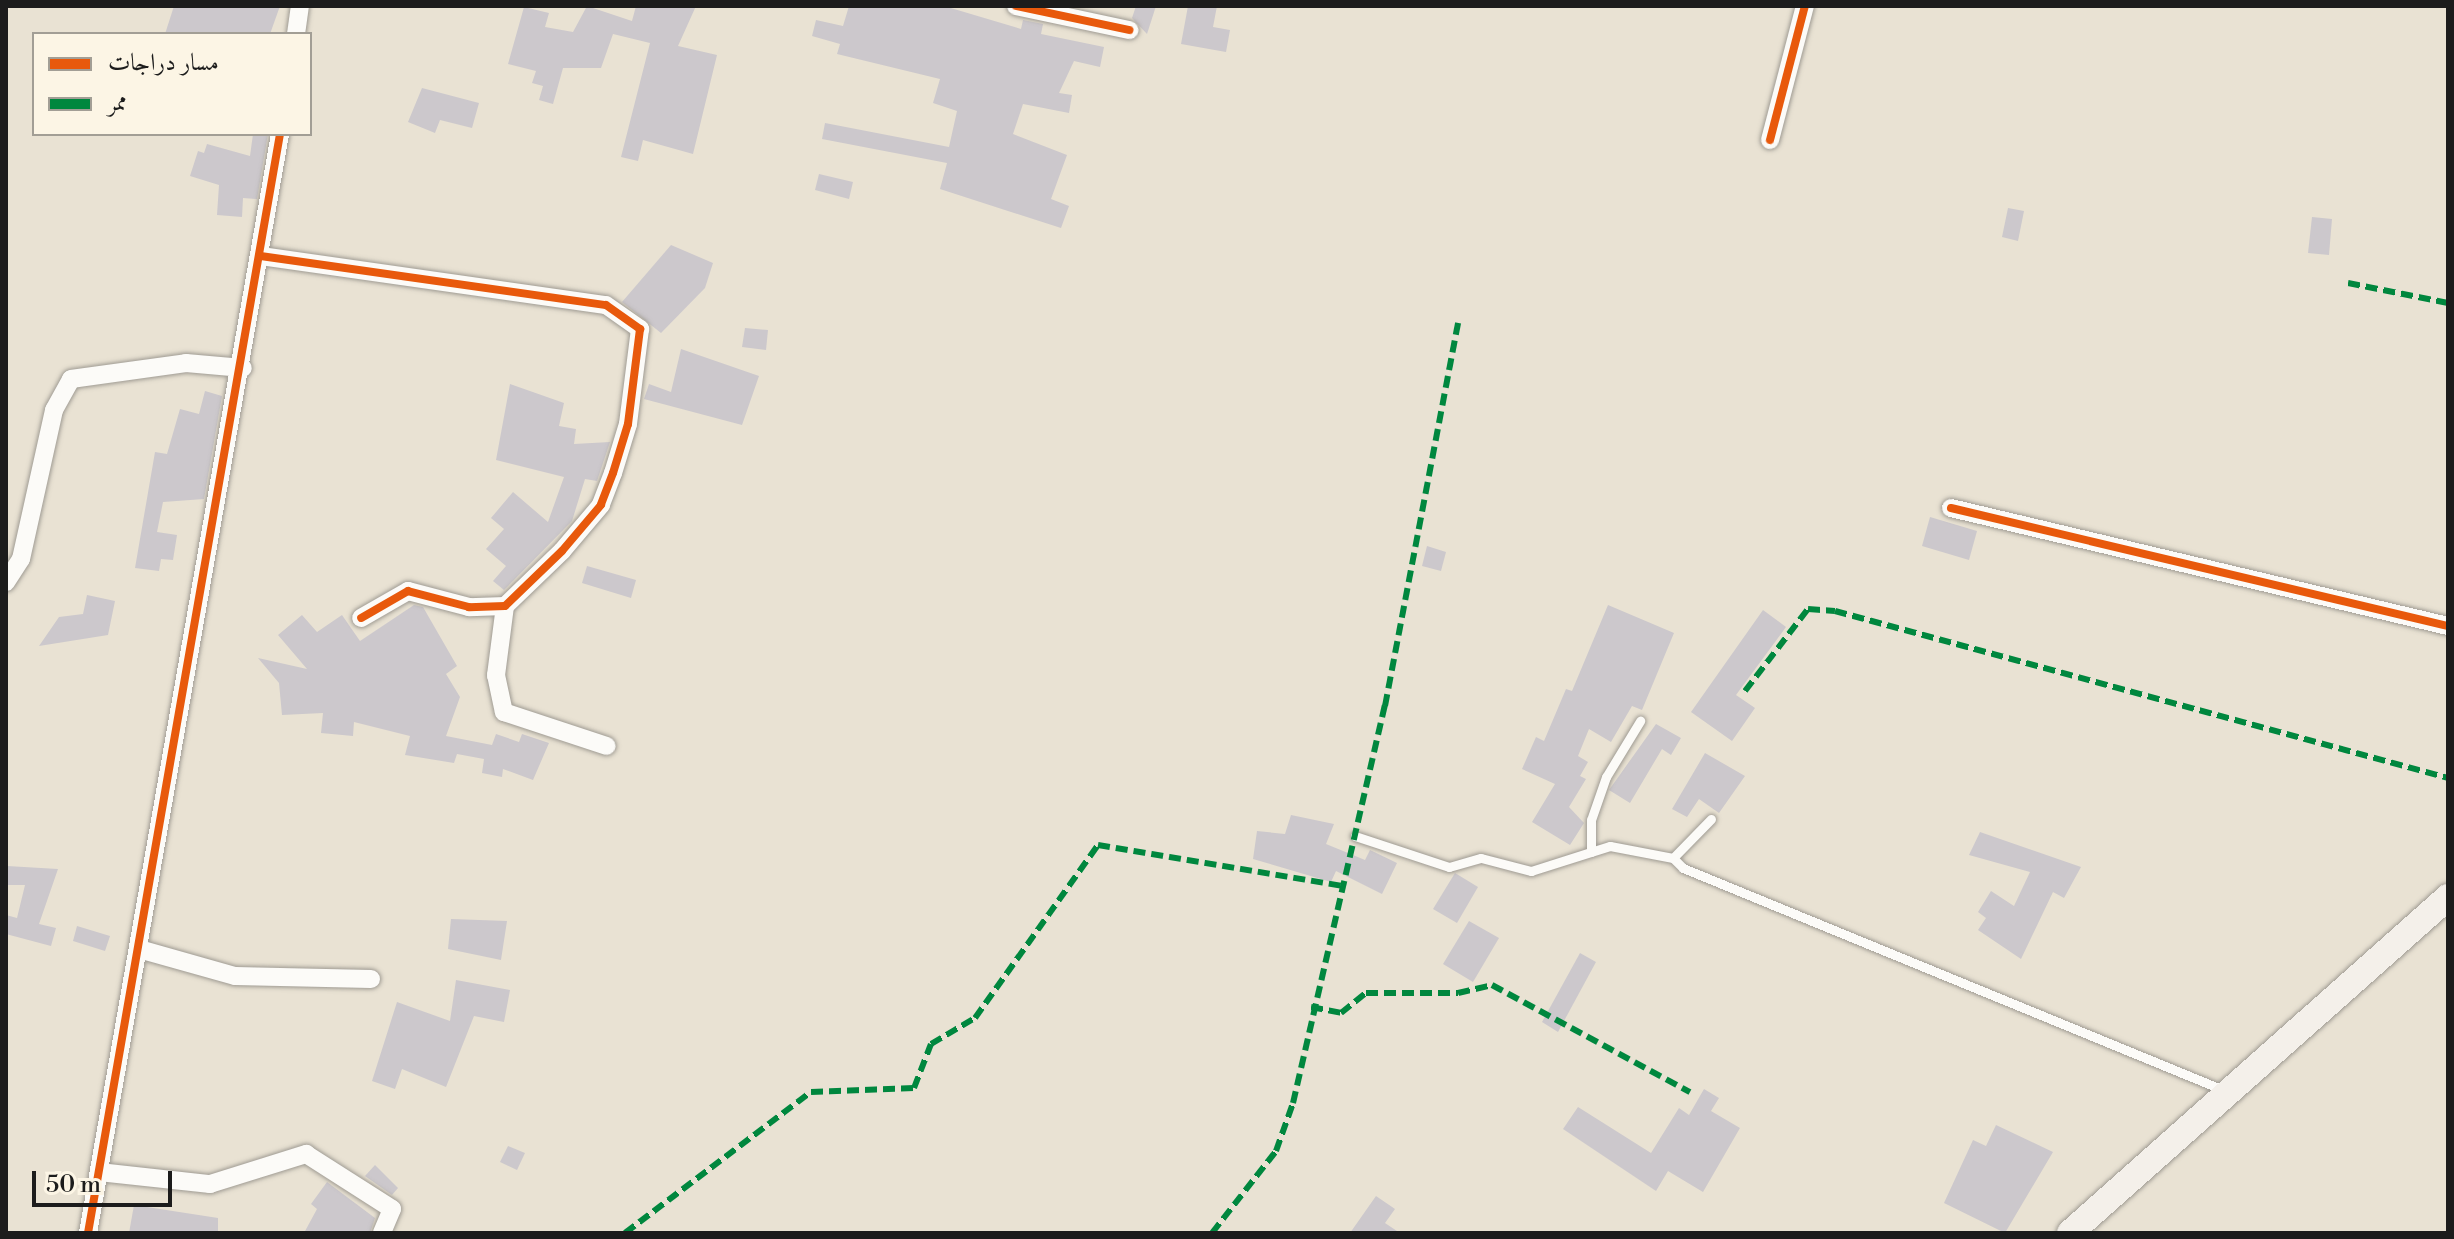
<!DOCTYPE html>
<meta charset="utf-8">
<style>
body{margin:0}
#map{position:relative;width:2454px;height:1239px;overflow:hidden;background:#e9e2d3;font-family:"Libre Bodoni",Amiri,serif}
div>[style]{position:absolute}
[style*='--x']{left:calc(var(--x)*1px);top:calc(var(--y)*1px);width:calc(var(--w)*1px);rotate:calc(var(--a)*1deg)}
.building>*{inset:0;background:#ccc8cc}
.roads{filter:drop-shadow(0 0 2px #9f9b93) drop-shadow(0 0 2px #9f9b93)}
.service>*{height:9px;margin:-4.5px;padding:0 4.5px;transform-origin:4.5px;border-radius:4.5px;background:#fcfbf8}
.minor>*{height:18px;margin:-9px;padding:0 9px;transform-origin:9px;border-radius:9px;background:#fcfbf8}
.secondary>*{height:26px;margin:-13px;padding:0 13px;transform-origin:13px;border-radius:13px;background:#f4f0ea}
.quiet>*{height:6px;margin-top:-3px;transform-origin:0;background:repeating-linear-gradient(90deg,#00873e 0 12px,transparent 0 18px)}
.cycleway>*{height:8px;margin:-4px;padding:0 4px;transform-origin:4px;border-radius:4px;background:#e8590c}
span{translate:-50% -50%;white-space:nowrap;text-align:center;line-height:1.15;-webkit-text-stroke:7px #fcf5e5;paint-order:stroke}
.frame{position:absolute;inset:0;border:8px solid #1c1c1c;pointer-events:none}
.legend{position:absolute;left:32px;top:32px;width:280px;height:104px;box-sizing:border-box;background:#fcf5e5;border:2px solid #a29e95;margin:0;padding:10px 14px;list-style:none;font-size:24px;color:#1c1c1c}
.legend li{display:flex;align-items:center;gap:16px;height:40px}
.legend b{width:40px;border:2px solid #a29e95}
.scale{position:absolute;left:32px;top:1171px;width:140px;height:36px;box-sizing:border-box;border:4px solid #1c1c1c;border-top:0;padding-left:10px;font-size:24px;line-height:28px;white-space:nowrap;color:#1c1c1c;-webkit-text-stroke:6px #fcf5e5;paint-order:stroke}
</style>
<div id="map">
<div class="building">
<i style="clip-path:polygon(174px 6px,280px 6px,270px 34px,165px 34px)"></i>
<i style="clip-path:polygon(587px 6px,632px 21px,636px 6px,696px 6px,678px 46px,717px 55px,693px 154px,643px 140px,638px 161px,621px 157px,650px 43px,613px 34px,601px 68px,563px 68px,553px 104px,539px 100px,543px 86px,532px 83px,536px 71px,508px 64px,524px 7px,549px 13px,545px 27px,573px 32px)"></i>
<i style="clip-path:polygon(849px 6px,944px 6px,1021px 29px,1023px 20px,1043px 24px,1041px 34px,1104px 47px,1100px 67px,1074px 61px,1059px 93px,1072px 95px,1069px 113px,1023px 104px,1013px 134px,1067px 155px,1051px 199px,1069px 206px,1061px 228px,940px 189px,947px 163px,822px 139px,825px 123px,949px 147px,957px 111px,933px 103px,940px 79px,837px 54px,840px 44px,812px 36px,816px 20px,843px 26px)"></i>
<i style="clip-path:polygon(1136px 6px,1156px 6px,1147px 34px,1132px 18px)"></i>
<i style="clip-path:polygon(1188px 6px,1217px 6px,1213px 27px,1230px 30px,1226px 52px,1181px 44px)"></i>
<i style="clip-path:polygon(422px 88px,479px 103px,472px 128px,440px 120px,435px 133px,408px 122px)"></i>
<i style="clip-path:polygon(253px 134px,268px 134px,257px 199px,243px 198px,242px 217px,217px 215px,219px 185px,190px 176px,198px 151px,204px 153px,207px 144px,250px 156px)"></i>
<i style="clip-path:polygon(819px 174px,853px 182px,849px 199px,815px 190px)"></i>
<i style="clip-path:polygon(2008px 208px,2024px 211px,2018px 241px,2002px 237px)"></i>
<i style="clip-path:polygon(2312px 217px,2332px 219px,2329px 255px,2308px 253px)"></i>
<i style="clip-path:polygon(671px 245px,713px 263px,705px 288px,661px 333px,622px 302px)"></i>
<i style="clip-path:polygon(745px 328px,768px 330px,766px 350px,742px 347px)"></i>
<i style="clip-path:polygon(681px 349px,759px 376px,742px 425px,644px 399px,649px 384px,671px 392px)"></i>
<i style="clip-path:polygon(510px 384px,564px 403px,559px 426px,576px 429px,574px 444px,610px 442px,597px 481px,585px 479px,572px 521px,504px 590px,493px 581px,506px 566px,486px 549px,504px 529px,491px 518px,513px 492px,548px 522px,564px 477px,496px 460px)"></i>
<i style="clip-path:polygon(205px 391px,222px 396px,204px 499px,163px 502px,157px 532px,177px 535px,173px 560px,161px 559px,159px 571px,135px 568px,155px 452px,167px 454px,180px 409px,199px 414px)"></i>
<i style="clip-path:polygon(1930px 517px,1977px 531px,1969px 560px,1922px 546px)"></i>
<i style="clip-path:polygon(1427px 546px,1446px 552px,1441px 571px,1422px 566px)"></i>
<i style="clip-path:polygon(587px 566px,636px 580px,631px 598px,582px 583px)"></i>
<i style="clip-path:polygon(87px 595px,115px 601px,108px 635px,39px 646px,59px 617px,83px 614px)"></i>
<i style="clip-path:polygon(414px 605px,423px 607px,457px 666px,446px 674px,460px 697px,446px 736px,492px 745px,496px 734px,519px 742px,522px 734px,549px 743px,533px 780px,503px 769px,502px 777px,482px 773px,484px 759px,457px 754px,454px 763px,405px 755px,410px 736px,354px 722px,353px 736px,321px 733px,323px 713px,282px 715px,279px 683px,258px 658px,307px 669px,278px 635px,302px 615px,317px 632px,342px 615px,360px 641px)"></i>
<i style="clip-path:polygon(1608px 605px,1674px 633px,1642px 710px,1632px 706px,1611px 742px,1589px 729px,1578px 756px,1588px 762px,1580px 776px,1586px 779px,1569px 807px,1584px 823px,1570px 845px,1532px 822px,1555px 784px,1522px 769px,1536px 737px,1544px 741px,1566px 689px,1572px 691px)"></i>
<i style="clip-path:polygon(1763px 610px,1786px 627px,1736px 695px,1755px 708px,1732px 741px,1691px 712px)"></i>
<i style="clip-path:polygon(1656px 724px,1681px 738px,1671px 755px,1662px 749px,1630px 803px,1609px 790px)"></i>
<i style="clip-path:polygon(1705px 753px,1745px 776px,1719px 813px,1699px 799px,1687px 817px,1672px 809px)"></i>
<i style="clip-path:polygon(1291px 815px,1334px 824px,1326px 844px,1365px 860px,1370px 850px,1397px 863px,1382px 894px,1336px 871px,1331px 882px,1253px 859px,1257px 831px,1285px 834px)"></i>
<i style="clip-path:polygon(1980px 832px,2081px 867px,2064px 898px,2053px 892px,2021px 959px,1978px 930px,1986px 918px,1978px 912px,1991px 891px,2014px 906px,2030px 872px,1969px 855px)"></i>
<i style="clip-path:polygon(7px 866px,58px 869px,39px 924px,56px 928px,51px 946px,6px 934px,6px 915px,17px 918px,25px 885px,6px 885px)"></i>
<i style="clip-path:polygon(1455px 873px,1478px 887px,1457px 923px,1433px 909px)"></i>
<i style="clip-path:polygon(451px 919px,507px 921px,501px 960px,448px 949px)"></i>
<i style="clip-path:polygon(1469px 921px,1499px 938px,1473px 982px,1443px 964px)"></i>
<i style="clip-path:polygon(77px 926px,110px 936px,105px 951px,73px 941px)"></i>
<i style="clip-path:polygon(1580px 953px,1596px 962px,1558px 1032px,1542px 1022px)"></i>
<i style="clip-path:polygon(456px 980px,510px 990px,504px 1022px,474px 1016px,446px 1087px,402px 1069px,395px 1089px,372px 1081px,397px 1002px,450px 1021px)"></i>
<i style="clip-path:polygon(1704px 1089px,1719px 1098px,1711px 1111px,1740px 1128px,1703px 1192px,1668px 1171px,1656px 1191px,1563px 1129px,1578px 1107px,1651px 1153px,1679px 1108px,1689px 1115px)"></i>
<i style="clip-path:polygon(1996px 1125px,2053px 1152px,2005px 1233px,1944px 1203px,1973px 1140px,1986px 1146px)"></i>
<i style="clip-path:polygon(508px 1146px,525px 1153px,517px 1170px,500px 1162px)"></i>
<i style="clip-path:polygon(375px 1165px,398px 1188px,392px 1195px,365px 1176px)"></i>
<i style="clip-path:polygon(327px 1182px,375px 1218px,370px 1233px,304px 1233px,317px 1209px,311px 1204px)"></i>
<i style="clip-path:polygon(1376px 1196px,1395px 1209px,1385px 1223px,1400px 1233px,1350px 1233px)"></i>
<i style="clip-path:polygon(134px 1205px,218px 1218px,218px 1233px,129px 1233px)"></i>
</div>
<div class="roads">
<div class="service">
<i style="--x:1711;--y:819;--w:54;--a:134.3"></i>
<i style="--x:1673;--y:858;--w:14;--a:45"></i>
<i style="--x:1683;--y:868;--w:587;--a:22.33"></i>
<i style="--x:1355;--y:836;--w:99;--a:18.3"></i>
<i style="--x:1449;--y:867;--w:33;--a:-16"></i>
<i style="--x:1481;--y:858;--w:52;--a:14.6"></i>
<i style="--x:1531;--y:871;--w:83;--a:-17.6"></i>
<i style="--x:1610;--y:846;--w:64;--a:10.8"></i>
<i style="--x:1591;--y:852;--w:32;--a:-90"></i>
<i style="--x:1591;--y:820;--w:46;--a:-70.8"></i>
<i style="--x:1606;--y:777;--w:66;--a:-58.7"></i>
</div>
<div class="minor">
<i style="--x:1016;--y:6;--w:116;--a:12"></i>
<i style="--x:296;--y:34;--w:28;--a:-82"></i>
<i style="--x:1770;--y:140;--w:138;--a:-75.4"></i>
<i style="--x:261;--y:256;--w:348;--a:8.1"></i>
<i style="--x:606;--y:305;--w:42;--a:35.2"></i>
<i style="--x:640;--y:329;--w:96;--a:97.2"></i>
<i style="--x:628;--y:424;--w:51;--a:107"></i>
<i style="--x:613;--y:473;--w:34;--a:111"></i>
<i style="--x:601;--y:505;--w:60;--a:130.3"></i>
<i style="--x:562;--y:551;--w:79;--a:136"></i>
<i style="--x:505;--y:606;--w:36;--a:178"></i>
<i style="--x:469;--y:607;--w:63;--a:-165.3"></i>
<i style="--x:408;--y:591;--w:54;--a:150.1"></i>
<i style="--x:1951;--y:508;--w:511;--a:13.36"></i>
<i style="--x:6;--y:582;--w:27;--a:-57"></i>
<i style="--x:21;--y:559;--w:153;--a:-77.5"></i>
<i style="--x:54;--y:410;--w:35;--a:-61"></i>
<i style="--x:71;--y:379;--w:116;--a:-7.9"></i>
<i style="--x:186;--y:363;--w:57;--a:5"></i>
<i style="--x:505;--y:606;--w:70;--a:97.4"></i>
<i style="--x:496;--y:675;--w:38;--a:78"></i>
<i style="--x:504;--y:712;--w:108;--a:18.3"></i>
<i style="--x:139;--y:949;--w:100;--a:15.7"></i>
<i style="--x:235;--y:976;--w:136;--a:1.3"></i>
<i style="--x:99;--y:1172;--w:112;--a:6.2"></i>
<i style="--x:210;--y:1184;--w:101;--a:-17.4"></i>
<i style="--x:306;--y:1154;--w:102;--a:32.6"></i>
<i style="--x:392;--y:1209;--w:26;--a:113"></i>
<i style="--x:88;--y:1233;--w:1116;--a:-80.09"></i>
</div>
<div class="secondary">
<i style="--x:2070;--y:1233;--w:506;--a:-41.63"></i>
</div>
</div>
<div class="quiet">
<i style="--x:2348;--y:283;--w:102;--a:11.3"></i>
<i style="--x:1745;--y:691;--w:103;--a:-52.5"></i>
<i style="--x:1808;--y:609;--w:27;--a:4"></i>
<i style="--x:1835;--y:611;--w:635;--a:15.24"></i>
<i style="--x:1311;--y:1007;--w:31;--a:11"></i>
<i style="--x:1341;--y:1013;--w:32;--a:-39"></i>
<i style="--x:1366;--y:993;--w:92;--a:0"></i>
<i style="--x:1458;--y:993;--w:35;--a:-13"></i>
<i style="--x:1492;--y:985;--w:225;--a:28.4"></i>
<i style="--x:625;--y:1233;--w:233;--a:-37.2"></i>
<i style="--x:811;--y:1092;--w:103;--a:-2.2"></i>
<i style="--x:914;--y:1088;--w:47;--a:-68.9"></i>
<i style="--x:931;--y:1044;--w:51;--a:-30.6"></i>
<i style="--x:975;--y:1018;--w:212;--a:-54.6"></i>
<i style="--x:1098;--y:845;--w:249;--a:9.5"></i>
<i style="--x:1212;--y:1233;--w:104;--a:-52"></i>
<i style="--x:1276;--y:1151;--w:51;--a:-70.5"></i>
<i style="--x:1293;--y:1103;--w:408;--a:-77"></i>
<i style="--x:1385;--y:706;--w:391;--a:-79.2"></i>
</div>
<div class="cycleway">
<i style="--x:1016;--y:6;--w:116;--a:12"></i>
<i style="--x:1770;--y:140;--w:138;--a:-75.4"></i>
<i style="--x:261;--y:256;--w:348;--a:8.1"></i>
<i style="--x:606;--y:305;--w:42;--a:35.2"></i>
<i style="--x:640;--y:329;--w:96;--a:97.2"></i>
<i style="--x:628;--y:424;--w:51;--a:107"></i>
<i style="--x:613;--y:473;--w:34;--a:111"></i>
<i style="--x:601;--y:505;--w:60;--a:130.3"></i>
<i style="--x:562;--y:551;--w:79;--a:136"></i>
<i style="--x:505;--y:606;--w:36;--a:178"></i>
<i style="--x:469;--y:607;--w:63;--a:-165.3"></i>
<i style="--x:408;--y:591;--w:54;--a:150.1"></i>
<i style="--x:1951;--y:508;--w:511;--a:13.36"></i>
<i style="--x:88;--y:1233;--w:1116;--a:-80.09"></i>
</div>
<div class="frame"></div>
<ul class="legend">
<li><b style="height:10px;background:#e8590c"></b>مسار دراجات</li>
<li><b style="height:10px;background:#00873e"></b>ممر</li>
</ul>
<div class="scale">50 m</div>
</div>
